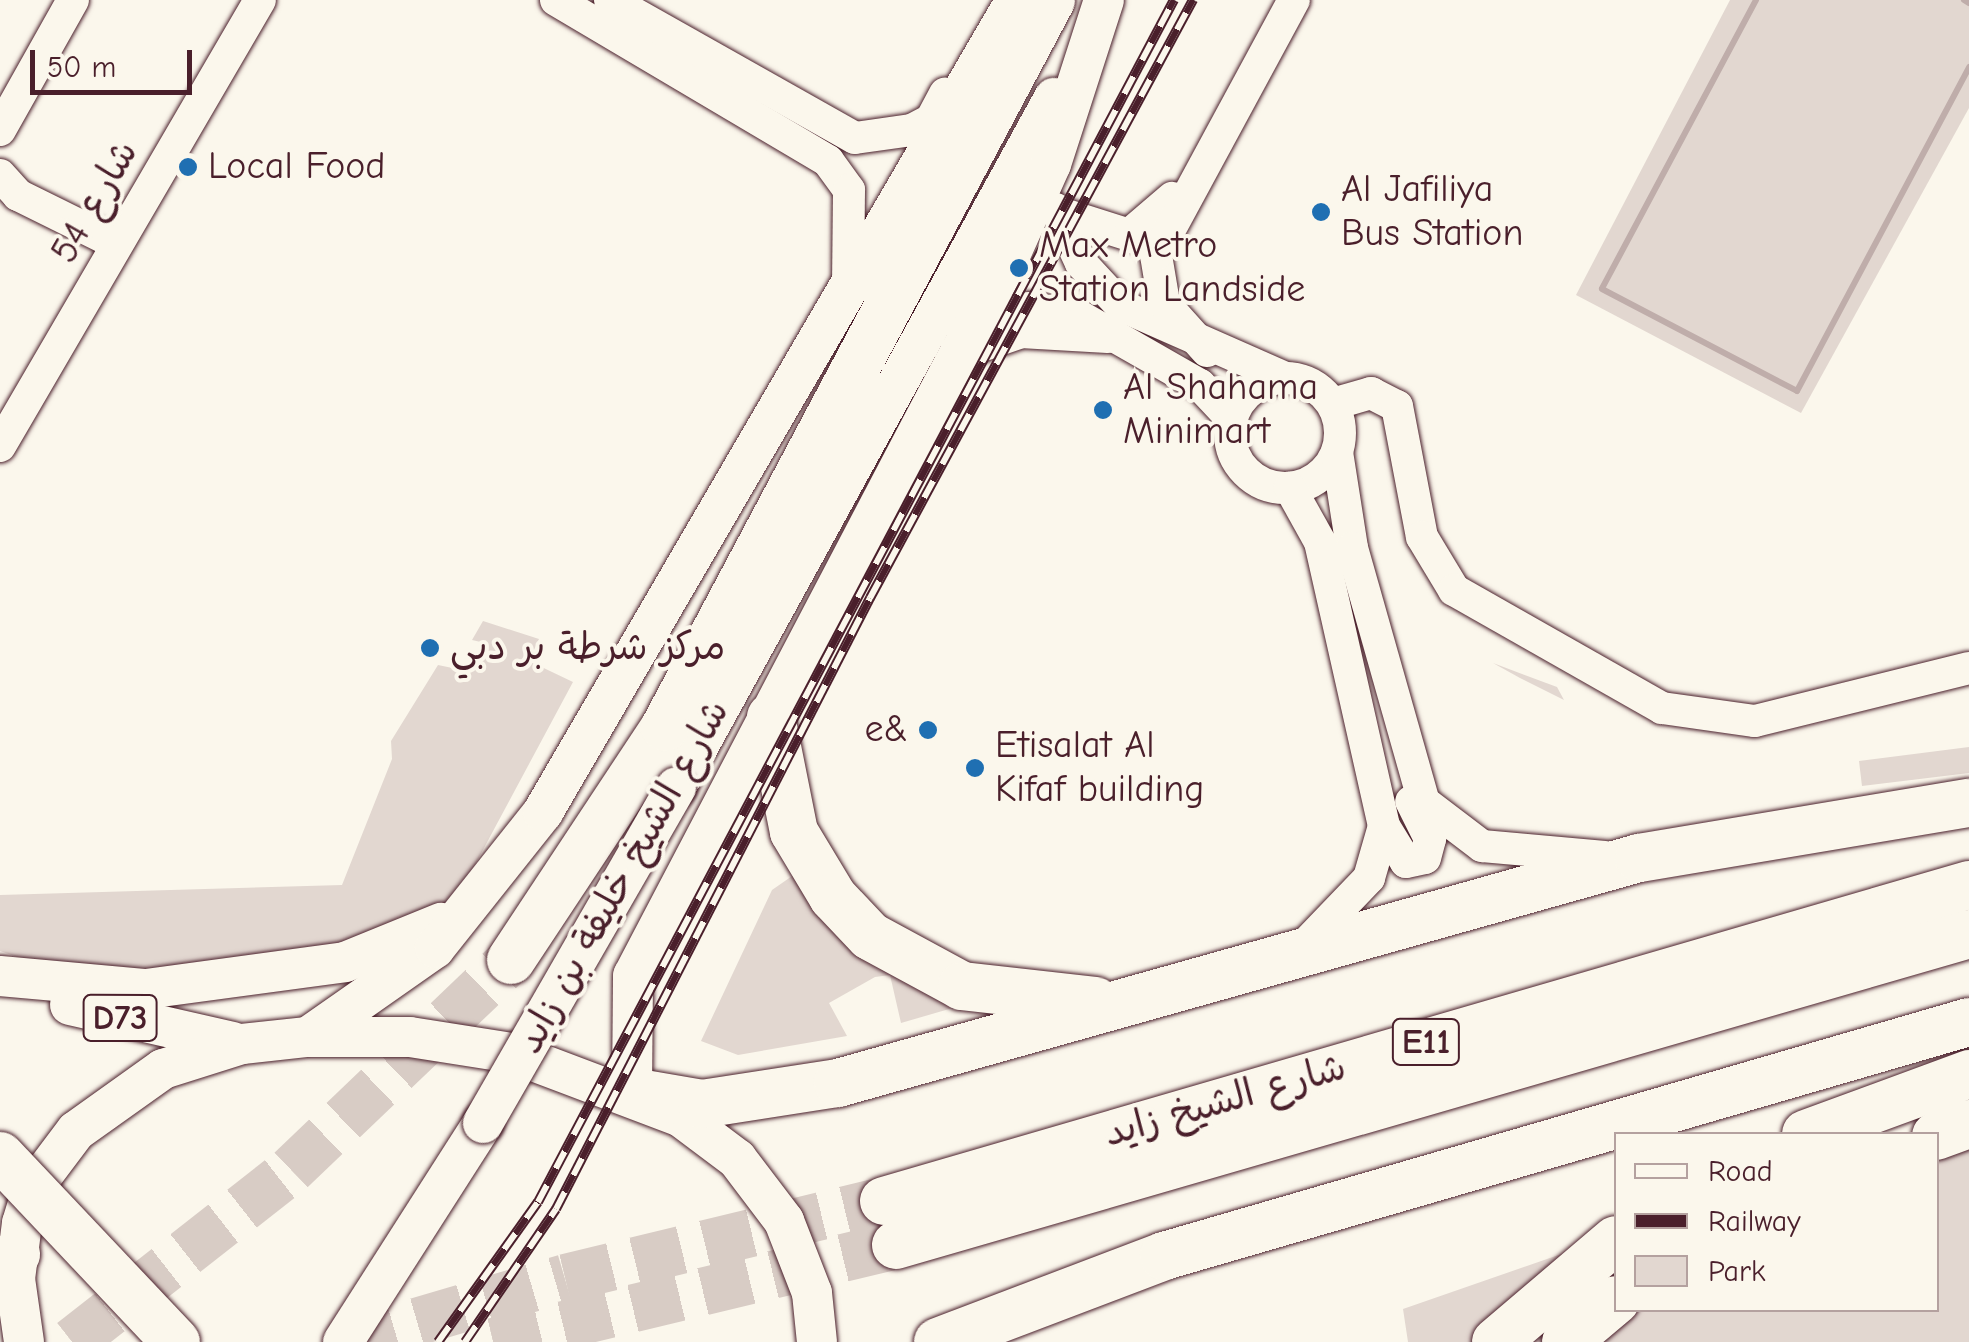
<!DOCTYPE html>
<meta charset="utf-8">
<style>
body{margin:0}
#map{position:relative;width:1969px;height:1342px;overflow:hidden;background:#fbf7ec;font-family:"Comic Neue","Playpen Sans Arabic",sans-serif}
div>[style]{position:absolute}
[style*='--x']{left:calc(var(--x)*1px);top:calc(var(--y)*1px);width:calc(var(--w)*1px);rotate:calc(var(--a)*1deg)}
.green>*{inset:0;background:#e2d7d0}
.stream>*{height:6px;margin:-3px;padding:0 3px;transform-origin:3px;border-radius:3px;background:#bfadaa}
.highway-tunnel>*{height:48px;margin-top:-24px;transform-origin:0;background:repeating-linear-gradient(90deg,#d8ccc5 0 48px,transparent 0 72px)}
.roads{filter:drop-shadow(0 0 2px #4a1f2b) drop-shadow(0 0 2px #4a1f2b)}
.minor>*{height:32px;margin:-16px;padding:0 16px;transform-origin:16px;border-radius:16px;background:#fbf7ec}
.minor>.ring{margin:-16px;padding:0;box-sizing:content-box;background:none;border:32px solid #fbf7ec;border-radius:50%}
.major>*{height:40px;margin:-20px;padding:0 20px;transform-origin:20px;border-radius:20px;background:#fbf7ec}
.highway>*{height:48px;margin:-24px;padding:0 24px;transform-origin:24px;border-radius:24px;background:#fbf7ec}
.rail>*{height:10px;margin-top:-5px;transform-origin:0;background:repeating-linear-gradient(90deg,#fbf7ec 0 19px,#4a1f2b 0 38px);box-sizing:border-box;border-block:2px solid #4a1f2b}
.bridges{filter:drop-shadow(0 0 2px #4a1f2b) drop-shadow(0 0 2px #4a1f2b)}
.major-bridge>*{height:40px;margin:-20px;padding:0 20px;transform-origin:20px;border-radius:20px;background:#fbf7ec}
.highway-bridge>*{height:48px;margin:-24px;padding:0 24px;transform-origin:24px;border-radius:24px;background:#fbf7ec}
.dots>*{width:28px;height:28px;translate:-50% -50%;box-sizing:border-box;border:5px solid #fbf7ec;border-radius:50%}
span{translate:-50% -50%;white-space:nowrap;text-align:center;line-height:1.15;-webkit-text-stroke:8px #fbf7ec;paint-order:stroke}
.shield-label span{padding:2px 8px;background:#fbf7ec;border:2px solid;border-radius:8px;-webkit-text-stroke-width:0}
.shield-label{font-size:35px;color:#4a1f2b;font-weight:700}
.poi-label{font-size:38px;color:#4a1f2b}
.left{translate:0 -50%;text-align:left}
.right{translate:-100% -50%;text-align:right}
.street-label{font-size:38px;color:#4a1f2b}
.legend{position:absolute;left:1614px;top:1132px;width:325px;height:180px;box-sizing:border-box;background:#fbf7ec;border:2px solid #b4a19f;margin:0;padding:12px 18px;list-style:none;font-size:30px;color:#4a1f2b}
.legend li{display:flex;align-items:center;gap:20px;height:50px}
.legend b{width:50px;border:2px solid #b4a19f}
.scale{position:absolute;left:30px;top:50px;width:162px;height:45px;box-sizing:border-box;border:5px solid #4a1f2b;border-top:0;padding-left:12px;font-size:30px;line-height:35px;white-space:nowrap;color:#4a1f2b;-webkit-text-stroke:8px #fbf7ec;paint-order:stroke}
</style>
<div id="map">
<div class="green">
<i style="clip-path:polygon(1730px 0,1969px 0,1969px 108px,1801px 413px,1576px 295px)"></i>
<i style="clip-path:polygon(483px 621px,539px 639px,529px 661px,573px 682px,455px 902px,354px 946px,203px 969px,55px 970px,0 951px,0 895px,342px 885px,392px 759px,391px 741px,438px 665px,467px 671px,485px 656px,485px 643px,472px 640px)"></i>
<i style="clip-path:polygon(1493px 663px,1557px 687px,1564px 700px,1520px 678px)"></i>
<i style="clip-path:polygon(1969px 747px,1969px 773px,1862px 786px,1859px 761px)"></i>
<i style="clip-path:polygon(795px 874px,956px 1007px,901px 1023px,890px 975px,875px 977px,829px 1003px,847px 1036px,738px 1055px,701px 1041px,772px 890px)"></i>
<i style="clip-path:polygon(1969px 1113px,1969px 1342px,1408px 1342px,1403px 1309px,1616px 1235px,1616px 1310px,1936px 1310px,1936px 1134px,1908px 1134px)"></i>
</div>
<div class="stream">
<i style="--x:1756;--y:0;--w:327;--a:118.1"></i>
<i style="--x:1602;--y:289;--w:220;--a:27.6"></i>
<i style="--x:1797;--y:391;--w:367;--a:-62"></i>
<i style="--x:1964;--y:0;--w:6;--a:31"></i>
</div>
<div class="highway-tunnel">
<i style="--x:72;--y:1342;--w:278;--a:-38.1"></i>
<i style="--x:291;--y:1170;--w:304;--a:-43.7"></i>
<i style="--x:348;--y:1342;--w:226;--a:-16.4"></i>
<i style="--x:565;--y:1278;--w:328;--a:-13.6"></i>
<i style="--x:493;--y:1342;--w:415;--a:-13.5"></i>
</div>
<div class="roads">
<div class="minor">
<i style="--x:556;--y:0;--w:316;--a:30.6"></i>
<i style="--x:828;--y:161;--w:36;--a:54"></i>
<i style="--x:849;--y:190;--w:96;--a:90.6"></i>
<i style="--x:610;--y:0;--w:281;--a:29.4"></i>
<i style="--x:855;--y:138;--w:58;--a:-8"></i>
<i style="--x:912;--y:130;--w:21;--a:-28"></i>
<i style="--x:931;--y:120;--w:30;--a:-62"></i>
<i style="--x:0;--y:130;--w:149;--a:-60.7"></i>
<i style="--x:0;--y:175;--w:27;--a:48"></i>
<i style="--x:18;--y:195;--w:110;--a:26.3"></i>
<i style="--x:1056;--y:209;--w:60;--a:65.2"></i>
<i style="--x:1081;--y:263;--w:57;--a:47.1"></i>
<i style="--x:1120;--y:305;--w:178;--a:23.8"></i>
<i style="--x:1057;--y:212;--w:76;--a:17.7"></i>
<i style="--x:1129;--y:235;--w:57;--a:-40.7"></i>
<i style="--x:977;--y:322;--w:54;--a:-15.1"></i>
<i style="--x:1029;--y:308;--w:51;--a:9.1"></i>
<i style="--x:1079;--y:316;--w:139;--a:29.7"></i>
<i style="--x:1200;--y:385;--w:45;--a:46.8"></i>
<i style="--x:1207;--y:351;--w:64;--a:-131.9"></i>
<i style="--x:1164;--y:303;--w:49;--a:-99.5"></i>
<i style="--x:1156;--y:255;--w:290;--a:-61.6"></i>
<i class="ring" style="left:1230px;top:378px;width:78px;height:78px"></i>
<i style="--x:1333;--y:404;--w:40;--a:-16"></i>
<i style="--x:1371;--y:393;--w:29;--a:27"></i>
<i style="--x:1397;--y:406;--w:133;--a:79.2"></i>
<i style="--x:1422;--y:537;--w:62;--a:58.9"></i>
<i style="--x:1454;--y:590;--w:239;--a:29.6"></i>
<i style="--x:1662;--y:708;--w:94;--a:8"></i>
<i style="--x:1755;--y:721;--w:220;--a:-13.9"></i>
<i style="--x:0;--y:446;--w:516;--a:-59.76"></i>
<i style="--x:1337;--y:452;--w:97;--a:81.1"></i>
<i style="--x:1352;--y:548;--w:264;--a:74.2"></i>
<i style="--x:1424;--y:802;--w:73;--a:37.2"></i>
<i style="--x:1482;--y:846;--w:123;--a:5.1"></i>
<i style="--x:1290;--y:488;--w:62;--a:60.9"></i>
<i style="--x:1320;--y:542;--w:291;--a:77.3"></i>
<i style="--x:1384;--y:826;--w:54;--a:106.1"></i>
<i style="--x:1369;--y:878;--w:103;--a:133.8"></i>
<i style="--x:1384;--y:826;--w:42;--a:58.6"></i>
<i style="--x:1406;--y:862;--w:19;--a:-12"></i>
<i style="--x:1425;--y:858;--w:20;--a:-75"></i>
<i style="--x:1430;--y:839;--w:42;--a:-116.6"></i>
</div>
<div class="major">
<i style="--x:963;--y:348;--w:61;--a:-19"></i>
<i style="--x:1021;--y:328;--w:87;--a:3.3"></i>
<i style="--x:676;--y:787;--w:786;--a:-61.25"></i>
<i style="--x:0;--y:976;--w:147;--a:5.1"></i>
<i style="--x:146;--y:989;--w:201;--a:-7.7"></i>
<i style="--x:345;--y:962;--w:104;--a:-22.1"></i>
<i style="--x:70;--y:1005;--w:167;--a:12.8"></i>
<i style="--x:308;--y:1037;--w:155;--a:-35"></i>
<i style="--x:435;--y:948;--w:174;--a:-51.5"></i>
<i style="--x:543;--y:812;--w:940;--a:-59.78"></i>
<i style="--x:632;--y:1092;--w:116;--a:-89.5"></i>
<i style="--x:633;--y:976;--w:806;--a:-62.35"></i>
<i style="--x:1007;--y:262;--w:107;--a:-65.8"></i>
<i style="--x:1051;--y:164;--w:172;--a:-72.1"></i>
<i style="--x:24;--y:1342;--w:64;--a:-98.1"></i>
<i style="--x:15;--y:1279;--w:56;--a:-82.9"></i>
<i style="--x:22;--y:1223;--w:37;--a:-73"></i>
<i style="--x:33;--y:1188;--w:71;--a:-53"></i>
<i style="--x:76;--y:1131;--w:107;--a:-35.5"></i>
<i style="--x:163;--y:1069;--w:83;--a:-17.6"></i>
<i style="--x:242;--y:1044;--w:66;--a:-6.1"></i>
<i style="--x:308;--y:1037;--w:102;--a:0"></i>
<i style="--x:410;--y:1037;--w:103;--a:8.9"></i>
<i style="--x:512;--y:1053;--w:181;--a:20.7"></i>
<i style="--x:681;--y:1117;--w:70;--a:36.9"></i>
<i style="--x:737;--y:1159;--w:78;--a:52.8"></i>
<i style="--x:784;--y:1221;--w:77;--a:68.7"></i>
<i style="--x:812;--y:1293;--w:49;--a:84.2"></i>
<i style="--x:343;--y:1342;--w:260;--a:-57.4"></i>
</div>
<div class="highway">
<i style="--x:771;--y:717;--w:117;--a:78.7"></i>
<i style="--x:794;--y:832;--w:76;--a:59"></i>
<i style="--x:833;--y:897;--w:54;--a:46.5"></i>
<i style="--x:870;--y:936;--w:105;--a:28.5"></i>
<i style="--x:962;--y:986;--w:134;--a:6.4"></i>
<i style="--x:511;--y:960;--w:279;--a:-56.5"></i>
<i style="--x:665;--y:727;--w:823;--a:-62.03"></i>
<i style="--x:632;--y:1092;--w:71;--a:9.7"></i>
<i style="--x:702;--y:1104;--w:138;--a:-8.8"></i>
<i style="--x:838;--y:1083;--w:832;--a:-15.69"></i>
<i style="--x:1639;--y:858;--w:335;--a:-9.5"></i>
<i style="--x:1806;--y:1134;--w:174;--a:-20.2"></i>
<i style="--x:1936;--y:1136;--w:35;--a:-20"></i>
<i style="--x:884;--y:1201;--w:1130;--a:-16.24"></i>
<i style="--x:896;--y:1245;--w:1117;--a:-16.16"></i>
<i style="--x:0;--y:1272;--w:24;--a:-48"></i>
<i style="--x:938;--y:1342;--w:242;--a:-20.8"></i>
<i style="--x:1164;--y:1256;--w:838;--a:-16.21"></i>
<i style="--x:1496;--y:1342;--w:157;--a:-40.4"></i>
<i style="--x:1566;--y:1342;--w:65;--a:-40"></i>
</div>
</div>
<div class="rail">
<i style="--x:438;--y:1342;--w:172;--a:-54.5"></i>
<i style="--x:538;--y:1202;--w:1360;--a:-62.12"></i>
<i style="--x:465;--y:1342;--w:161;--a:-55.6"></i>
<i style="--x:556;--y:1209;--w:687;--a:-62.8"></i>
<i style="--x:870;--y:598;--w:680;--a:-61.63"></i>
</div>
<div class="bridges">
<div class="major-bridge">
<i style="--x:483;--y:1123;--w:387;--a:-60.1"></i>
</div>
<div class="highway-bridge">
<i style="--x:0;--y:1156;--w:256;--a:46.6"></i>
</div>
</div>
<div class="dots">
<i style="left:188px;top:167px;background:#1f6fb2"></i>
<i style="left:1321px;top:212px;background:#1f6fb2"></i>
<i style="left:1019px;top:268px;background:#1f6fb2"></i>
<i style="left:1103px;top:410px;background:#1f6fb2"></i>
<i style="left:430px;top:648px;background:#1f6fb2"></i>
<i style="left:928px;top:730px;background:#1f6fb2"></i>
<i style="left:975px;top:768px;background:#1f6fb2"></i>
</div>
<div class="shield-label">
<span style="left:120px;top:1018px">D73</span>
<span style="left:1426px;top:1042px">E11</span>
</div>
<div class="poi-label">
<span class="left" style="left:208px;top:167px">Local Food</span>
<span class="left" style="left:1341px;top:212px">Al Jafiliya<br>Bus Station</span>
<span class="left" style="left:1039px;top:268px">Max Metro<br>Station Landside</span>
<span class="left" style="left:1123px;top:410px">Al Shahama<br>Minimart</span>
<span class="left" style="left:450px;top:648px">مركز شرطة بر دبي</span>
<span class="right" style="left:908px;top:730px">e&amp;</span>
<span class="left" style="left:995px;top:768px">Etisalat Al<br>Kifaf building</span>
</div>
<div class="street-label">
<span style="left:95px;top:202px;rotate:-60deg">شارع 54</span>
<span style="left:623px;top:877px;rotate:-61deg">شارع الشيخ خليفة بن زايد</span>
<span style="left:1225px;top:1101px;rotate:-16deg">شارع الشيخ زايد</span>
</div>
<ul class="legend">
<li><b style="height:12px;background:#fbf7ec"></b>Road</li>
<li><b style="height:12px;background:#4a1f2b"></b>Railway</li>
<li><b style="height:28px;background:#e2d7d0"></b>Park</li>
</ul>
<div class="scale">50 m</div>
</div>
